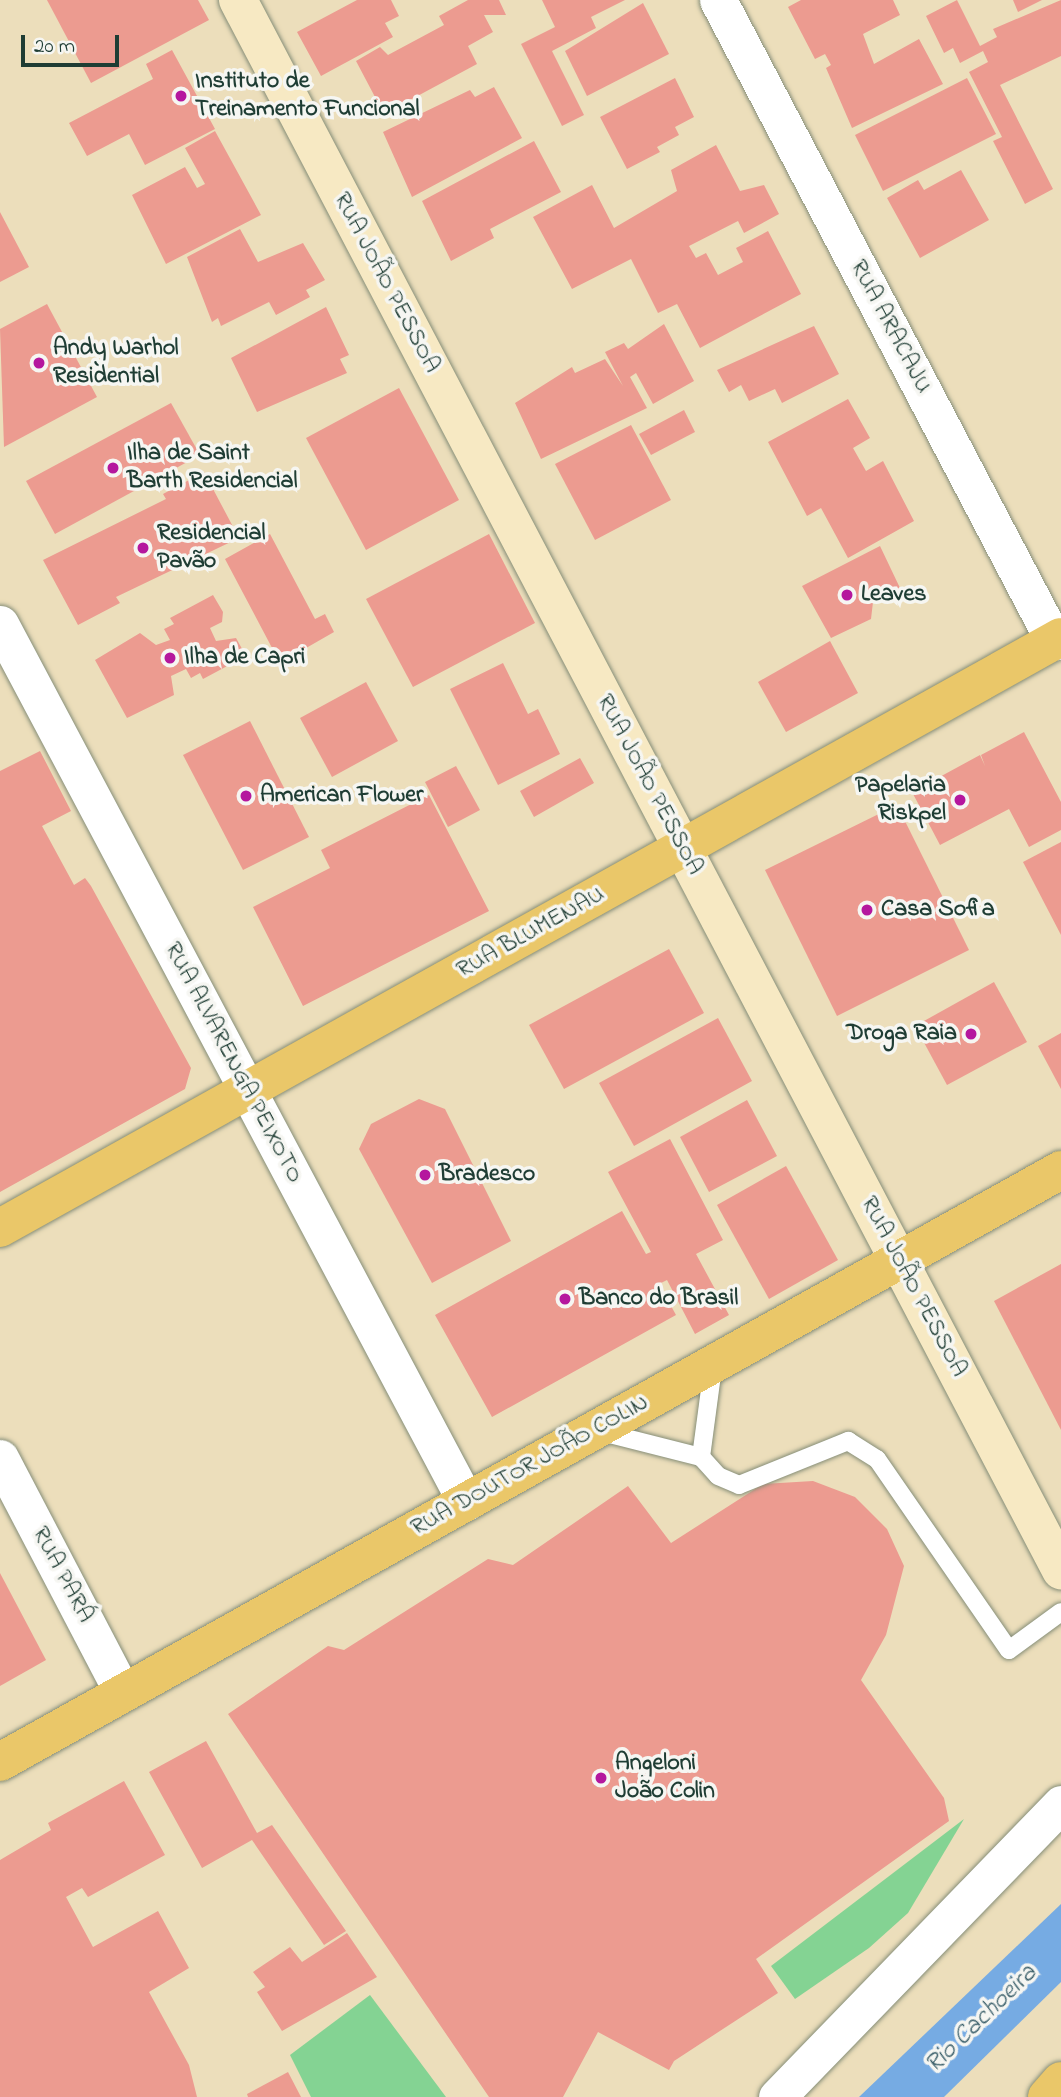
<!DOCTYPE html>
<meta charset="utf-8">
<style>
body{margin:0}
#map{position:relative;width:1061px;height:2097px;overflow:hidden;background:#ecdebb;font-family:"Indie Flower",sans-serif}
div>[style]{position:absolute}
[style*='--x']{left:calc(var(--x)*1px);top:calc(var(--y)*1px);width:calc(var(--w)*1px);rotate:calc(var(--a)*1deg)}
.green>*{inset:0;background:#84d393}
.water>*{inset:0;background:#76abe3}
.building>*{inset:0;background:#ec9b90}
.roads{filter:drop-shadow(0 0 2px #868e78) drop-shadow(0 0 2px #868e78)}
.lane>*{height:18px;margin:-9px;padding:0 9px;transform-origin:9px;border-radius:9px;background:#fff}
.street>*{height:37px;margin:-18.5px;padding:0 18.5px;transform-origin:18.5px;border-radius:18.5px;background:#fff}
.secondary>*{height:38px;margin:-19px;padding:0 19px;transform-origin:19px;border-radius:19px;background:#f7e9c3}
.primary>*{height:38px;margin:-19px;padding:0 19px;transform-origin:19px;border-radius:19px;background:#eac769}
.dots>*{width:19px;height:19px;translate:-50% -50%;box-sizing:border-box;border:4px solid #f6f6f2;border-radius:50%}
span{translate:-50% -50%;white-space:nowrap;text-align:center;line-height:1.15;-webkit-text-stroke:7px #f6f6f2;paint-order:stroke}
.poi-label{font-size:24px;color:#1f3d34;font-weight:700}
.left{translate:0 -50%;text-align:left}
.right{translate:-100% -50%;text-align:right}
.street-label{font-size:24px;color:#1f3d34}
.water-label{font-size:26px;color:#395e69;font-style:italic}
.scale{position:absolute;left:21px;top:35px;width:98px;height:32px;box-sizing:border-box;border:4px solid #1f3d34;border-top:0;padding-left:9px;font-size:21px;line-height:24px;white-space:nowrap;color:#1f3d34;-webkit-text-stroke:5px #f6f6f2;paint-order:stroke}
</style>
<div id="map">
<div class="green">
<i style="clip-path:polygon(964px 1819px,908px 1913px,869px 1948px,795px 1999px,771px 1966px)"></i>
<i style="clip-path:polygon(370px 1995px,446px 2097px,311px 2097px,290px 2055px)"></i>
</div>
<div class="water">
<i style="clip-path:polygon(1061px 1904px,1061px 1982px,944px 2097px,859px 2097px)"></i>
</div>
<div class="building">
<i style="clip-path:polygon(47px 0,198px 0,209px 20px,91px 83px)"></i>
<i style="clip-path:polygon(357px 0,391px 0,399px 16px,385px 23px,393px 37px,321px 76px,297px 32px)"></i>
<i style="clip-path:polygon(468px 0,499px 0,506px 15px,484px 15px,493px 32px,468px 46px,477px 64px,384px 114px,356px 61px,380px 47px,388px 55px,444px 25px,439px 16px)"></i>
<i style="clip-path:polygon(542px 0,625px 0,591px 17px,596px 28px,552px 51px,584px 115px,562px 126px,521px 44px,555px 27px)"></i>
<i style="clip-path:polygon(801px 0,893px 0,900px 15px,863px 34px,874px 64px,919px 39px,943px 84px,852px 128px,826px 68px,831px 65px,825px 54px,815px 59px,788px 7px)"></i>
<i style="clip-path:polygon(957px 0,980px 46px,997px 37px,993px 29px,1061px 0,1061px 56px,1000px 85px,1053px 189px,1025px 204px,993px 141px,1002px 137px,969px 72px,988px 62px,983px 51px,960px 63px,953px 48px,944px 53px,926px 16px)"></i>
<i style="clip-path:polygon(1013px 0,1042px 0,1018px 12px)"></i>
<i style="clip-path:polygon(643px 3px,669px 54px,587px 96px,565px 51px)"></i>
<i style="clip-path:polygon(172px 50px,215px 129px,145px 165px,129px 134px,87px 156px,69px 123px,153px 79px,146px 64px)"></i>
<i style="clip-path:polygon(675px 78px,694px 117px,675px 127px,679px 135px,657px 147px,660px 152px,627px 169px,600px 117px)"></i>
<i style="clip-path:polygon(967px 78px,996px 134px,883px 191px,855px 135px)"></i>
<i style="clip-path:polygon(494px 87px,522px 138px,412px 197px,383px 132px,470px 90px,475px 97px)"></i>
<i style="clip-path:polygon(215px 131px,261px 215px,166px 264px,132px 195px,185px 167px,197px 188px,205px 184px,185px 148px)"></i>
<i style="clip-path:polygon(534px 141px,561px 192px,490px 229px,494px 238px,451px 261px,422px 201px)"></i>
<i style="clip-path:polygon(716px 145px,740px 191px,764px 185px,779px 214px,744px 233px,738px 221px,689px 246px,696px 258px,706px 253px,718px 275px,743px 262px,736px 248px,768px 231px,801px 294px,700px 348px,677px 304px,658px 313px,631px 259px,572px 289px,533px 217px,592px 185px,614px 228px,677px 191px,671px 170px)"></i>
<i style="clip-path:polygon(961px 170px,989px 220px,920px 258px,887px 198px,918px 180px,924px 190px)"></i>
<i style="clip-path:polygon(0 212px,29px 267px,0 282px)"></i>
<i style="clip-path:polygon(240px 229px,258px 262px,303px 243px,325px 280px,306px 290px,310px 297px,276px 315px,269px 302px,221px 326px,218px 318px,212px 322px,187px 257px)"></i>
<i style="clip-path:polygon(47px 304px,97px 397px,4px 447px,0 329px)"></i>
<i style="clip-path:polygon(326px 307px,349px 355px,340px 359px,347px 373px,257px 412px,231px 358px)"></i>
<i style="clip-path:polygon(664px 324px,694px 381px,653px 404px,636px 373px,630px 377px,647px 408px,541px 459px,515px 403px,572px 367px,575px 373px,605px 359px,623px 386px,605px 352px,624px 343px,628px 349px)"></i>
<i style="clip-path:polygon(814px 326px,839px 374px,782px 403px,775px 389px,749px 401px,741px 385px,729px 392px,717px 370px)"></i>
<i style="clip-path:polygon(399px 388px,459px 500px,366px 550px,306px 438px)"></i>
<i style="clip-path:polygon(848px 399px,870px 438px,853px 448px,866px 471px,883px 461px,914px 521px,848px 558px,821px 508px,807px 516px,768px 442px)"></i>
<i style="clip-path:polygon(171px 403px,200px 455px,55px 534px,26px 481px)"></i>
<i style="clip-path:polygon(684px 410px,695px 432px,651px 455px,639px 434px)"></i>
<i style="clip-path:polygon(631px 425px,671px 500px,595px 540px,555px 464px)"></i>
<i style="clip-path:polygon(204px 472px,239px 538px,116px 597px,120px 603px,78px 625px,43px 560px,166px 499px,163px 494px)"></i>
<i style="clip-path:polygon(270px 534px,315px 619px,325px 614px,334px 632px,280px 663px,225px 559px)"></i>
<i style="clip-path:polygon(489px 534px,535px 623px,413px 687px,366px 599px)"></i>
<i style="clip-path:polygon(880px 546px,900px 588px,873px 602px,871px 619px,831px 638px,802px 586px)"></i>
<i style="clip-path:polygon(213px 595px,223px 612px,222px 622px,210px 628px,216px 641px,236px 638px,246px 656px,203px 679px,200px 673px,191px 678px,186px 669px,171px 676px,174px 695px,127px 718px,95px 660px,140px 633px,156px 645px,170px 640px,164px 629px,174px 624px,170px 618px)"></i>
<i style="clip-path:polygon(830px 641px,858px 693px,786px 732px,758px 682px)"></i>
<i style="clip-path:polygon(503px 663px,528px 714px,538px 709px,560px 754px,498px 785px,450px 689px)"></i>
<i style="clip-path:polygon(366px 682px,398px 741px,332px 777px,300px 718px)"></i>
<i style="clip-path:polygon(250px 721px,309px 837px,243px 870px,183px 755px)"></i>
<i style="clip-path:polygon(1024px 732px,1061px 802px,1061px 830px,1029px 847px,1009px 809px,940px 845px,912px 792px,980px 755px,985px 766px,981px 755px)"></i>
<i style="clip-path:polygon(40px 751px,71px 811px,42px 826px,74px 885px,85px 878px,91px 886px,191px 1068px,185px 1089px,0 1192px,0 771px)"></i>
<i style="clip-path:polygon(580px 758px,594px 783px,534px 817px,520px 791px)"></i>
<i style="clip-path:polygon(456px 766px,480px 810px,448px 827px,425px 782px)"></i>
<i style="clip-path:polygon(429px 795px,489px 911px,303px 1006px,253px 907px,330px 868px,321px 850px)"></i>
<i style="clip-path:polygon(897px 805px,969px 950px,837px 1016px,765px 870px)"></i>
<i style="clip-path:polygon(1061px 842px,1061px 935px,1023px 862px)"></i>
<i style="clip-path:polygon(669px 949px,704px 1013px,564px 1089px,529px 1025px)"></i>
<i style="clip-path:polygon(994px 982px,1027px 1042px,947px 1085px,915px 1026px)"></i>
<i style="clip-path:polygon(718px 1018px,752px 1081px,634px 1146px,599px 1083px)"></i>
<i style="clip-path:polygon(1061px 1033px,1061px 1089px,1038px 1046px)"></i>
<i style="clip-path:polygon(419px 1099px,445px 1109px,511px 1241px,432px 1283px,359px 1149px,371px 1124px)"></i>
<i style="clip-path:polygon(747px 1100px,777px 1156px,709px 1192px,680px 1137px)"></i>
<i style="clip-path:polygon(670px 1139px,723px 1240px,696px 1254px,729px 1315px,695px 1334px,667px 1280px,659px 1284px,676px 1315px,492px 1417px,435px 1315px,622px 1211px,646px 1254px,651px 1252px,608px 1172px)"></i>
<i style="clip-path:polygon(786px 1166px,838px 1260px,769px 1299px,717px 1205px)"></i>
<i style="clip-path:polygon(1061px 1264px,1061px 1430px,994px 1301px)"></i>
<i style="clip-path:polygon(813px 1481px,855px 1497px,887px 1529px,904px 1566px,886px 1635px,861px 1680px,944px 1798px,949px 1821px,756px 1959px,778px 1993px,674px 2061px,669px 2070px,598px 2032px,563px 2097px,489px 2097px,228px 1714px,328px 1646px,344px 1650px,488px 1559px,513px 1565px,628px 1486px,671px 1543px,763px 1484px)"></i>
<i style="clip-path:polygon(0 1573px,46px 1660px,0 1686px)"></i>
<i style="clip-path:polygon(206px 1741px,257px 1833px,272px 1825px,346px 1931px,324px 1945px,252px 1840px,202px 1868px,149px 1772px)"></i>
<i style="clip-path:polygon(124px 1781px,165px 1855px,88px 1897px,82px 1888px,66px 1897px,93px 1947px,158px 1911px,189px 1968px,149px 1992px,189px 2065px,197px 2097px,0 2097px,0 1860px,51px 1830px,48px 1823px)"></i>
<i style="clip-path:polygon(347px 1933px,377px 1977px,282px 2031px,257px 1992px,265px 1987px,253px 1972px,290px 1947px,302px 1962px)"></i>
<i style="clip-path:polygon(288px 2072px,301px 2097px,248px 2097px,247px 2094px)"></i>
</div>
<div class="roads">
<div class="lane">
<i style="--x:598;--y:1431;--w:106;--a:14.2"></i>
<i style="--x:701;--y:1457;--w:25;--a:48"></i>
<i style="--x:718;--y:1476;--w:23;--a:23"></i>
<i style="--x:739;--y:1485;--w:118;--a:-22"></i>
<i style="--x:848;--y:1441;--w:34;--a:32"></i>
<i style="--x:877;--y:1459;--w:232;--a:55.4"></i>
<i style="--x:1009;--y:1650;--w:64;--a:-36.2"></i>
<i style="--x:701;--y:1457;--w:91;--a:-82.4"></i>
</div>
<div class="street">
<i style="--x:718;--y:0;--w:724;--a:62.34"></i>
<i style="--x:0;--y:624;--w:994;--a:62.04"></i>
<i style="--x:0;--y:1458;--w:265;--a:62.4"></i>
<i style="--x:777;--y:2097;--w:408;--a:-45.9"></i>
</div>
<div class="secondary">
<i style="--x:238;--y:0;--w:1773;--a:62.34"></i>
</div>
<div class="primary">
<i style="--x:0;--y:1228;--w:1214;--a:-29.12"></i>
<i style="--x:0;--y:1762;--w:1215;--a:-29.16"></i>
<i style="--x:1047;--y:2097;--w:21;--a:-49"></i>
</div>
</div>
<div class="dots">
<i style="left:181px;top:96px;background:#b5179e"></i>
<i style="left:39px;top:363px;background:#b5179e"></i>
<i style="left:113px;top:468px;background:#b5179e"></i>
<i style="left:143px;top:548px;background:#b5179e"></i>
<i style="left:847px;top:595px;background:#b5179e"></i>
<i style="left:170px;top:658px;background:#b5179e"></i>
<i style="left:246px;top:796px;background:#b5179e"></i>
<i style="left:960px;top:800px;background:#b5179e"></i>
<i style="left:867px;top:910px;background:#b5179e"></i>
<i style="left:971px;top:1034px;background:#b5179e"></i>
<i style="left:425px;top:1175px;background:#b5179e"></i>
<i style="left:565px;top:1299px;background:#b5179e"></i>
<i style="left:601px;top:1778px;background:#b5179e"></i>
</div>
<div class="poi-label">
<span class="left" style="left:195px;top:96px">Instituto de<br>Treinamento Funcional</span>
<span class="left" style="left:53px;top:363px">Andy Warhol<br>Residential</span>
<span class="left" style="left:127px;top:468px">Ilha de Saint<br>Barth Residencial</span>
<span class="left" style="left:157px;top:548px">Residencial<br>Pavão</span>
<span class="left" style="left:861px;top:595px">Leaves</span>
<span class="left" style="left:184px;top:658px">Ilha de Capri</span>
<span class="right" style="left:946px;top:800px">Papelaria<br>Riskpel</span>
<span class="left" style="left:260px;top:796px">American Flower</span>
<span class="left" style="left:881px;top:910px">Casa Sofia</span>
<span class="right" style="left:957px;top:1034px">Droga Raia</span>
<span class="left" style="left:439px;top:1175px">Bradesco</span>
<span class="left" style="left:579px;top:1299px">Banco do Brasil</span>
<span class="left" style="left:615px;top:1778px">Angeloni<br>João Colin</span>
</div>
<div class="street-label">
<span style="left:386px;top:283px;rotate:62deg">RUA JOÃO PESSOA</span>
<span style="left:890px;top:327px;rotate:62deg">RUA ARACAJU</span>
<span style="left:649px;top:785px;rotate:62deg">RUA JOÃO PESSOA</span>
<span style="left:531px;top:933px;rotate:-29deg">RUA BLUMENAU</span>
<span style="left:233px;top:1063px;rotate:62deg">RUA ALVARENGA PEIXOTO</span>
<span style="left:913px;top:1287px;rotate:62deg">RUA JOÃO PESSOA</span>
<span style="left:530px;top:1466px;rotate:-29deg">RUA DOUTOR JOÃO COLIN</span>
<span style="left:62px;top:1575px;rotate:62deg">RUA PARÁ</span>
</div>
<div class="water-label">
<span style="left:982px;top:2020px;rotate:-44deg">Rio Cachoeira</span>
</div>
<div class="scale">20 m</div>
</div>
